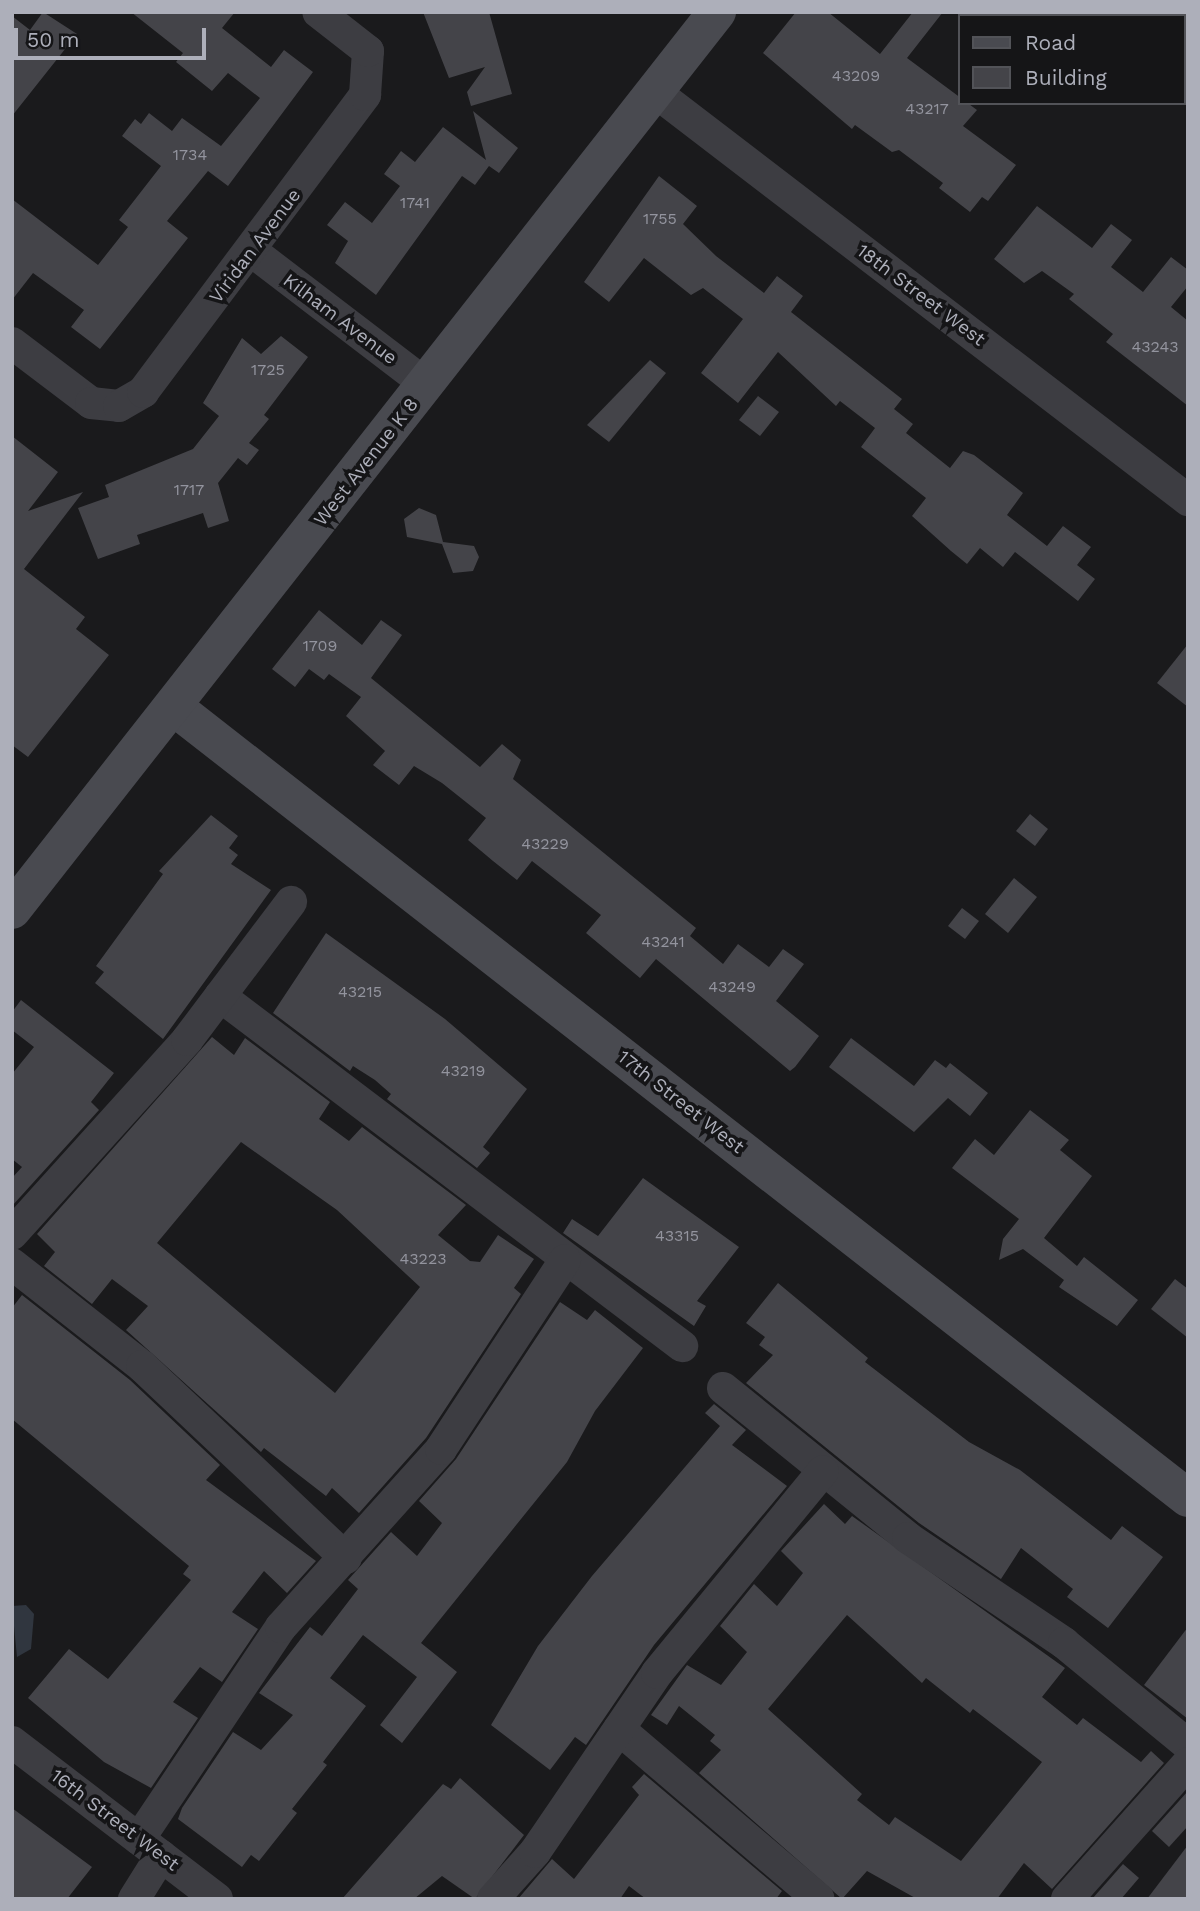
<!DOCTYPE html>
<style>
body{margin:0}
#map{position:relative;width:1200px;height:1911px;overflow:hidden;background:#1a1a1c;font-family:"Work Sans",sans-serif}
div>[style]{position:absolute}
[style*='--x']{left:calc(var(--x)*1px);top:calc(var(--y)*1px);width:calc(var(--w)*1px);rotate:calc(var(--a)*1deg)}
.water>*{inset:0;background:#30363f}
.building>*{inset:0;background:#444449}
.street>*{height:32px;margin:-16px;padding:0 16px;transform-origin:16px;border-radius:16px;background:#3d3d42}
.secondary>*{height:38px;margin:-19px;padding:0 19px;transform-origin:19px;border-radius:19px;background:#494a50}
span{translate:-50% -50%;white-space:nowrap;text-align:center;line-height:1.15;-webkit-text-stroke:7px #151517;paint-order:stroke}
.number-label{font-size:16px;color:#93949e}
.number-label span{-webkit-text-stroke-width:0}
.street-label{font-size:19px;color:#adafba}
.frame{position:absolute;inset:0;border:14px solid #adafba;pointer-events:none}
.legend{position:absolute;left:958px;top:14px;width:228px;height:91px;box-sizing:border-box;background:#151517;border:2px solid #525358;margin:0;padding:9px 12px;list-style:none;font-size:21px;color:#adafba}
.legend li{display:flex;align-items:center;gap:14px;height:35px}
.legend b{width:35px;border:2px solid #525358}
.scale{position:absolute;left:14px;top:28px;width:192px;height:32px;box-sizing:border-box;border:4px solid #adafba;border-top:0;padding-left:9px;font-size:21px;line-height:24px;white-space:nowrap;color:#adafba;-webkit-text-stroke:5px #151517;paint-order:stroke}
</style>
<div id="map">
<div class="water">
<i style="clip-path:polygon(26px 1605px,34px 1614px,31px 1649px,17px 1657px,12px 1606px)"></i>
</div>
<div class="building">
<i style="clip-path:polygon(43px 12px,77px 34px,12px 116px,12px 16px,30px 30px)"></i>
<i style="clip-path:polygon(131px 12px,235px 12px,222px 28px,271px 67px,284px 50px,313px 72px,228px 186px,208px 171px,167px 221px,188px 238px,100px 349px,71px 327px,84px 310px,33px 273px,12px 300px,12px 199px,98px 265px,128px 227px,119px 220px,161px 166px,122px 136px,135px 119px,141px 124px,149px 113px,172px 131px,182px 118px,221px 146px,260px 98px,228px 73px,212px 91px,176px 62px,183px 53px)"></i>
<i style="clip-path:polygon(423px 12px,489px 12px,512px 94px,471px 106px,467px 92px,485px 67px,449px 78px)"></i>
<i style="clip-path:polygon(796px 12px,828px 12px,880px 54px,913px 12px,943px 12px,907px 58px,977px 110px,963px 126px,1016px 165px,988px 201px,982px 197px,970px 212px,939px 188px,943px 183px,899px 150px,892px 152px,855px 125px,852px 129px,763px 53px)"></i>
<i style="clip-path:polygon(473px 111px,518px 148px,499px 173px,489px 166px,475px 185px,462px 176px,376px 295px,335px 263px,348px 241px,327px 225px,345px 202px,372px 223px,400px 186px,384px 174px,401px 151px,415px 162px,443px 127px,486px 160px)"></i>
<i style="clip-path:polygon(659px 176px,697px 206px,683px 224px,716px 256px,764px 293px,777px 276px,803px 296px,791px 312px,902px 399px,894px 409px,913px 424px,906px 433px,950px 468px,963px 451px,974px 455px,1023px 493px,1007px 515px,1047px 546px,1063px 526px,1091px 547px,1077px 565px,1095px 579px,1078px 601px,1015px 552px,1003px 567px,980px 548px,967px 564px,951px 551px,912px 516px,926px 498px,861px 447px,875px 428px,840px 401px,836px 406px,778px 352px,738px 403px,701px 373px,743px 319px,703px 288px,691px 295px,644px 258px,609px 302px,584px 282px)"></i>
<i style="clip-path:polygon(1037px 206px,1092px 248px,1111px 224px,1132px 240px,1111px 267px,1143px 292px,1171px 257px,1188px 270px,1188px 286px,1171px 307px,1188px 321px,1188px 406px,1106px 342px,1113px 334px,1069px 299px,1074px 294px,1042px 271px,1024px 283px,994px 259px)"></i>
<i style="clip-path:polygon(281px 336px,308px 357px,264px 415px,269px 419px,249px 443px,259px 450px,247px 465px,238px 458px,218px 483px,229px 521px,208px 528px,203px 513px,137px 535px,140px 544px,98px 559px,78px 508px,109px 497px,105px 485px,193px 449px,219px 416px,203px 403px,242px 338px,261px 354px)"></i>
<i style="clip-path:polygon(650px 360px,666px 373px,609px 442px,587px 425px)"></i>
<i style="clip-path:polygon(758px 396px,779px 412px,760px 436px,739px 420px)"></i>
<i style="clip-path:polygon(12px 436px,58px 472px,28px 511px,83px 492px,24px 569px,85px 617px,76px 629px,109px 655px,28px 757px,12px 745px)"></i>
<i style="clip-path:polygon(419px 508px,436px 515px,443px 542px,474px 546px,479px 557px,473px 571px,453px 573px,442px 544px,407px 537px,404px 519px)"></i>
<i style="clip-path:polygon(319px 610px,362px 645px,381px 620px,402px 635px,371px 678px,480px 767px,502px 744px,521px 760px,513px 779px,696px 928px,690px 936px,723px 964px,738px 944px,769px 967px,783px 949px,804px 964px,776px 1001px,819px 1036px,795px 1067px,790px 1071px,656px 959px,640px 978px,586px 933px,601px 915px,532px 861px,517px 880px,493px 861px,468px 840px,486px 818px,442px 783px,414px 766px,399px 785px,373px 765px,385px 751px,346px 716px,361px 697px,329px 674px,324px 680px,309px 669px,295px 687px,272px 669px)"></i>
<i style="clip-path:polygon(1188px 644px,1188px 707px,1157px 683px)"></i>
<i style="clip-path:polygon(1030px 814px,1048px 829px,1035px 846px,1016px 831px)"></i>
<i style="clip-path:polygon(211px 815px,238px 836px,229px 848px,238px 855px,231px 864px,271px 890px,163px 1039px,95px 983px,104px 972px,96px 966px,163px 874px,159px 871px)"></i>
<i style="clip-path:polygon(1014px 878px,1037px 897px,1008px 933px,985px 914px)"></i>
<i style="clip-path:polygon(962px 908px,979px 921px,965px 939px,948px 926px)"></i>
<i style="clip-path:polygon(326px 933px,445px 1019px,527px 1089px,483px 1147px,490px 1153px,477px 1168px,387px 1099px,391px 1094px,375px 1080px,353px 1066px,350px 1071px,273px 1013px)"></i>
<i style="clip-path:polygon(21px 1000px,114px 1073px,91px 1102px,99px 1110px,12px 1206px,12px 1178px,22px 1167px,12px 1159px,12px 1074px,34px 1047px,12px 1030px,12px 1012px)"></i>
<i style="clip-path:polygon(evenodd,212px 1037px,234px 1055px,245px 1038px,330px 1102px,319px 1119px,349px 1141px,362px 1127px,466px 1205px,438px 1235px,470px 1261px,480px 1262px,498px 1235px,534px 1259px,514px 1288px,521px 1294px,426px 1438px,359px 1513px,332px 1488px,326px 1496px,264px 1448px,261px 1452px,126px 1330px,148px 1306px,112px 1279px,92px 1304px,44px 1266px,55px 1252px,37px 1234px,212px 1037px,241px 1142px,337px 1210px,420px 1287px,335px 1393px,157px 1243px,241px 1142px)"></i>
<i style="clip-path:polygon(851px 1038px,914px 1086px,935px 1060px,946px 1068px,950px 1063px,988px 1093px,970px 1116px,948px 1098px,914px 1132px,829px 1067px)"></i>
<i style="clip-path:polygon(1030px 1110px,1069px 1140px,1060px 1150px,1092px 1176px,1044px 1238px,1077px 1266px,1084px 1257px,1138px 1300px,1117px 1326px,1059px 1287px,1064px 1280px,1023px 1249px,999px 1260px,1003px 1239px,1019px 1219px,952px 1168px,975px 1139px,994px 1155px)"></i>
<i style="clip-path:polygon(643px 1178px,739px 1247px,697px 1301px,706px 1306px,694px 1326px,563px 1233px,572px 1219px,598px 1236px)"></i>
<i style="clip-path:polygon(1175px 1279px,1188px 1289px,1188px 1338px,1151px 1309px)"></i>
<i style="clip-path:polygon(778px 1283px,868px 1358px,865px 1362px,969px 1442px,1020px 1470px,1111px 1540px,1122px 1526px,1163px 1557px,1108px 1628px,1067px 1597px,1073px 1589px,1021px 1548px,1001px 1579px,919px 1523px,746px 1383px,773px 1355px,759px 1345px,765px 1337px,746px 1323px)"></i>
<i style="clip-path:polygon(22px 1295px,130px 1380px,220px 1465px,206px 1480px,316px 1561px,287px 1593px,264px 1571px,232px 1612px,258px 1629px,222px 1682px,200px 1667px,173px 1702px,198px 1718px,151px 1788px,104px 1762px,28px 1698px,69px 1649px,108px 1679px,191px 1580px,183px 1574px,189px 1566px,12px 1419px,12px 1308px)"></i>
<i style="clip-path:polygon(560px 1302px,587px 1320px,595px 1310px,643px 1348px,595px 1411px,567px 1462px,421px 1643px,457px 1672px,402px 1743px,380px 1725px,417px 1677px,363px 1635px,330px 1678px,366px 1706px,323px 1762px,327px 1765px,292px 1809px,297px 1813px,259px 1861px,251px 1855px,242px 1867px,178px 1819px,182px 1808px,233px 1732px,261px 1750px,293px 1715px,259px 1693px,310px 1627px,322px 1636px,358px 1589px,348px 1580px,391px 1532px,417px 1556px,442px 1523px,419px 1501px,456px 1459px)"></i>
<i style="clip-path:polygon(714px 1404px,746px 1430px,732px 1445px,787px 1486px,654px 1645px,586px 1745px,575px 1737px,550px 1770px,491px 1725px,538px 1646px,592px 1576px,720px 1426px,705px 1413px)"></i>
<i style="clip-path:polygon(evenodd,824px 1504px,845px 1524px,852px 1516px,1065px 1668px,1042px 1697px,1077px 1725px,1083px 1718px,1141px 1762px,1151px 1751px,1164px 1763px,1052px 1889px,1024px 1863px,997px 1899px,917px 1899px,867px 1871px,842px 1899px,699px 1773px,721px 1750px,710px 1741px,715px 1735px,679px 1706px,667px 1725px,651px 1715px,687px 1665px,721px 1685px,747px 1652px,720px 1626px,754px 1584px,777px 1606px,803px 1573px,781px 1551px,824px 1504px,847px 1615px,922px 1683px,926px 1678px,970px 1713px,973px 1709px,1042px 1762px,961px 1861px,895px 1817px,889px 1825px,857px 1800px,862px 1794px,768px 1709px,847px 1615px)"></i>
<i style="clip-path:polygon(1188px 1627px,1188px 1719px,1144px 1685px)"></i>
<i style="clip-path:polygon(644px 1774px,782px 1891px,776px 1899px,646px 1899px,629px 1886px,620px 1899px,518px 1899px,552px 1859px,574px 1879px,639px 1795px,632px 1787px)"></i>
<i style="clip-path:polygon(460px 1778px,524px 1835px,475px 1899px,442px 1876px,414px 1899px,342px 1899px,443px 1784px,451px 1789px)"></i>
<i style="clip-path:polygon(1188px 1791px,1188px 1826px,1169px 1847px,1152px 1831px)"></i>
<i style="clip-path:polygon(12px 1808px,92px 1867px,67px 1899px,12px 1899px)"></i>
<i style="clip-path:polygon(1188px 1845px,1188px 1899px,1147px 1899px)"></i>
<i style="clip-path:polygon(1123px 1864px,1139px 1878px,1121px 1899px,1092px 1899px)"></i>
</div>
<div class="street">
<i style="--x:654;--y:91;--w:673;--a:37.45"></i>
<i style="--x:253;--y:252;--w:219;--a:37.4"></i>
<i style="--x:12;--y:343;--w:99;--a:37.2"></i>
<i style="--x:91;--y:403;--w:28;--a:6"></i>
<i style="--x:119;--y:406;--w:28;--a:-30"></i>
<i style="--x:143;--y:392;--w:371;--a:-53.2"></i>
<i style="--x:365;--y:95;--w:44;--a:-86.1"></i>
<i style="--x:368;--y:51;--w:63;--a:-142"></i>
<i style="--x:220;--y:996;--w:580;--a:37.15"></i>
<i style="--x:12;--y:1234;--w:261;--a:-47.9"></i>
<i style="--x:187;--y:1040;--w:173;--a:-53"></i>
<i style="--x:12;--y:1264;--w:165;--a:38.1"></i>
<i style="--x:142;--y:1366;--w:280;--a:43.3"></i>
<i style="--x:723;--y:1388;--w:238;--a:39"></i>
<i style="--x:908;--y:1538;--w:188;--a:33.9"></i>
<i style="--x:1064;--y:1643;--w:161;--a:39.4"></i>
<i style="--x:619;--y:1729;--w:262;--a:40.4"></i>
<i style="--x:12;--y:1742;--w:258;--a:37.4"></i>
<i style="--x:139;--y:1839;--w:255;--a:-56.2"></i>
<i style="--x:281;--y:1627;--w:239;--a:-48"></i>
<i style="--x:441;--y:1449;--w:226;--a:-56.7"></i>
<i style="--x:134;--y:1899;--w:51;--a:-57.9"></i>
<i style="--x:493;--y:1899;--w:63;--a:-48.2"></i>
<i style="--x:535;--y:1852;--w:217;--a:-55.7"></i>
<i style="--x:657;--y:1673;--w:261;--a:-50.6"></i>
<i style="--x:1067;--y:1899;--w:182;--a:-48.3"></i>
</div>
<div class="secondary">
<i style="--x:174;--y:707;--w:1286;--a:37.96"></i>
<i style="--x:12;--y:910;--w:1142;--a:-51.87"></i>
</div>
<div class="number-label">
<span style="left:856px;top:76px">43209</span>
<span style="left:927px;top:109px">43217</span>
<span style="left:190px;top:155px">1734</span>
<span style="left:415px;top:203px">1741</span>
<span style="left:660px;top:219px">1755</span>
<span style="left:1155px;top:347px">43243</span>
<span style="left:268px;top:370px">1725</span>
<span style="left:189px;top:490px">1717</span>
<span style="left:320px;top:646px">1709</span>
<span style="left:545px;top:844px">43229</span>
<span style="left:663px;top:942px">43241</span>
<span style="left:732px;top:987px">43249</span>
<span style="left:360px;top:992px">43215</span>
<span style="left:463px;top:1071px">43219</span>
<span style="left:677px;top:1236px">43315</span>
<span style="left:423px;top:1259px">43223</span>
</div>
<div class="street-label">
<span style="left:255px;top:246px;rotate:-53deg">Viridan Avenue</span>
<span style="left:921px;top:295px;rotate:37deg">18th Street West</span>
<span style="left:340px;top:319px;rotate:37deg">Kilham Avenue</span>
<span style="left:366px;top:462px;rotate:-52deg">West Avenue K 8</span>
<span style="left:681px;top:1102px;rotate:38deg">17th Street West</span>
<span style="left:115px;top:1820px;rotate:37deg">16th Street West</span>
</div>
<div class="frame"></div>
<ul class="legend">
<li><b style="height:9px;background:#494a50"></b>Road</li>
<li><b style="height:19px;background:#444449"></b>Building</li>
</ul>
<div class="scale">50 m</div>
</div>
